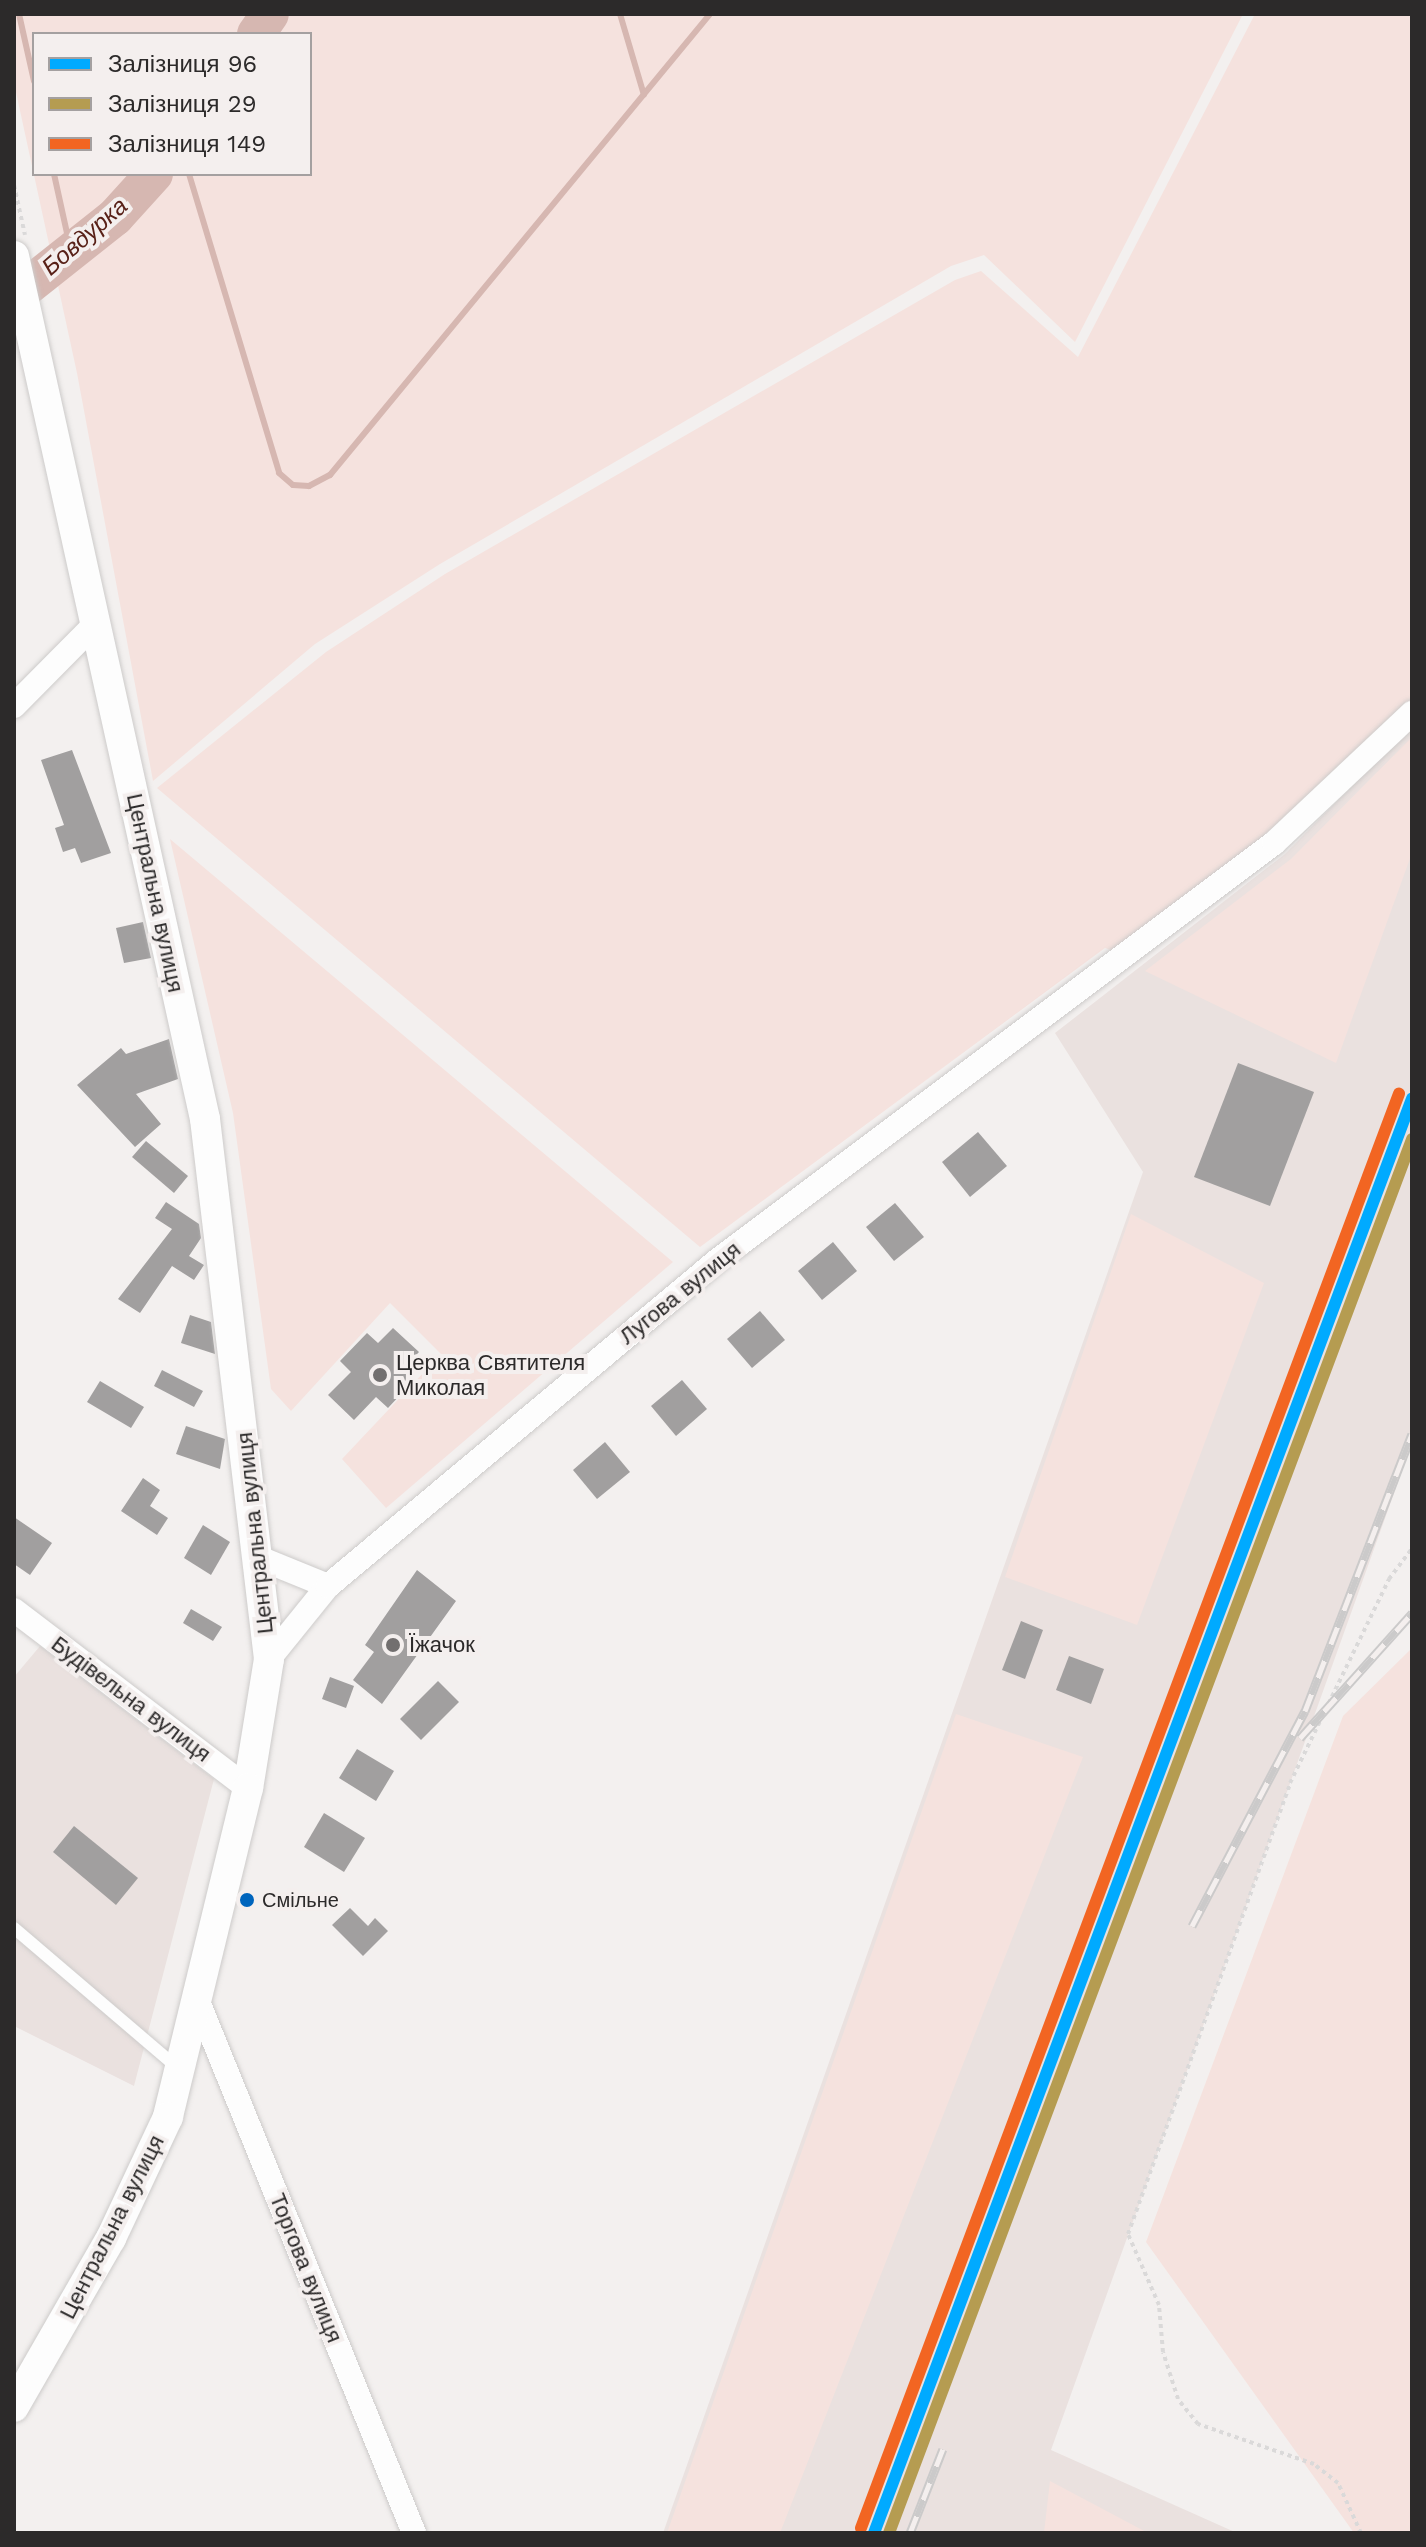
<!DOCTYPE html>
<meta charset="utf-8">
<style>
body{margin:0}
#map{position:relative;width:1426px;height:2547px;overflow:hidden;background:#f3f0ef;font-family:"Work Sans",sans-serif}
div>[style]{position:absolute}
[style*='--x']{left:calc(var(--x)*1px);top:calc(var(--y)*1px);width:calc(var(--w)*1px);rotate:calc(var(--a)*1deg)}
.built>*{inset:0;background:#eae1df}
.green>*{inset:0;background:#f5e2de}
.stream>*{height:6px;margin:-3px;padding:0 3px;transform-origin:3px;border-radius:3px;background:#d6b7b1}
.river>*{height:38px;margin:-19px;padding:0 19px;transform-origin:19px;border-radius:19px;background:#d6b7b1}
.building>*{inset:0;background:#a19f9f}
.path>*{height:4px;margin-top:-2px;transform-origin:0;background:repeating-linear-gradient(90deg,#dad9d9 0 4px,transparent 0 8px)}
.roads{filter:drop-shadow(0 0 2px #cdcbca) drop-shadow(0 0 2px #cdcbca)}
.service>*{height:12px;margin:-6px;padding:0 6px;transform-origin:6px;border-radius:6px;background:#fdfdfd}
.minor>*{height:24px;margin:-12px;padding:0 12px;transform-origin:12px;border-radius:12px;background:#fdfdfd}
.tertiary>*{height:30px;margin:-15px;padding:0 15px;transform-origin:15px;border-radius:15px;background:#fdfdfd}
.rail>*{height:9px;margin-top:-4.5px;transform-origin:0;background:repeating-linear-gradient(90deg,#f4efee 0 18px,#cbcaca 0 36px);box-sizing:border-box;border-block:2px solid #cbcaca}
.rail-1>*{height:12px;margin:-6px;padding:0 6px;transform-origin:6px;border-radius:6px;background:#0af}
.rail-2>*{height:12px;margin:-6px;padding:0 6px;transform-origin:6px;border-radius:6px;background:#b59c51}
.rail-3>*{height:12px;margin:-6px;padding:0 6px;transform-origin:6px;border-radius:6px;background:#f26522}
.dots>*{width:22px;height:22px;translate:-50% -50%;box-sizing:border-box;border:4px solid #f4efee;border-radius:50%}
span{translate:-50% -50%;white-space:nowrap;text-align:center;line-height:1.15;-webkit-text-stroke:8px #f4efee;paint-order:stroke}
.bus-label{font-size:20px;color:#2c2a2a}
.left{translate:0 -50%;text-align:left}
.street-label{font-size:22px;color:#2c2a2a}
.poi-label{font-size:22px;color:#2c2a2a}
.water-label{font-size:24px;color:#582118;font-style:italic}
.frame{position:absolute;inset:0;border:16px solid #2c2a2a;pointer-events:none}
.legend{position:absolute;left:32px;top:32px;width:280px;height:144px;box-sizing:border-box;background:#f4efee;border:2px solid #a4a0a0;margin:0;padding:10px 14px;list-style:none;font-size:24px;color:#2c2a2a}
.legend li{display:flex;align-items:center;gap:16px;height:40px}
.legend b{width:40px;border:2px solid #a4a0a0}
</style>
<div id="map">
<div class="built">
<i style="clip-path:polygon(1412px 725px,1412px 1443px,1051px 2450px,1237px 2533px,663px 2533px,1143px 1172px,1055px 1033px,1285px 854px)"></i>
<i style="clip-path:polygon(40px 1646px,214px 1779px,134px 2086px,14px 2026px,14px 1677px)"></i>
</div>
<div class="green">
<i style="clip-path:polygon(evenodd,14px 14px,1243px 14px,1075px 342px,984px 255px,951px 266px,440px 564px,315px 644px,153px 781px,77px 373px,14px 83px,14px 14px,310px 34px,310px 174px,34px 174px,34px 34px,310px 34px)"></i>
<i style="clip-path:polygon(1255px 14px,1412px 14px,1412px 700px,1301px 810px,1117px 952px,1105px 948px,700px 1247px,157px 788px,326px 652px,445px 574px,955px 280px,981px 271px,1078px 357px)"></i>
<i style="clip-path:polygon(1412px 737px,1412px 853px,1336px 1063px,1145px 971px,1291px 859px)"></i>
<i style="clip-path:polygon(170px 839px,673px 1262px,386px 1508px,342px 1459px,441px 1354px,390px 1303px,291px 1411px,271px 1389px,233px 1113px)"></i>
<i style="clip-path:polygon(1131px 1214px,1264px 1283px,1137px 1625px,1005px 1577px)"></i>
<i style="clip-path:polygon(1412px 1648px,1412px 2533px,1354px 2533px,1146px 2242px,1343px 1716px)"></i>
<i style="clip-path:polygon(956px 1714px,1083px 1757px,780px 2533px,667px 2533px)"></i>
<i style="clip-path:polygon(1050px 2481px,1148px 2533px,1044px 2533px)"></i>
</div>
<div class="stream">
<i style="--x:19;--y:14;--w:69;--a:77.4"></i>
<i style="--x:620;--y:14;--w:84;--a:73.5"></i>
<i style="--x:54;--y:174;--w:79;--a:77.6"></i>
<i style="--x:189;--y:174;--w:312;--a:73.2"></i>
<i style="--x:279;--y:473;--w:18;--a:41"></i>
<i style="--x:293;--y:485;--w:16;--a:4"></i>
<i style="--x:309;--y:486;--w:24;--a:-28"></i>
<i style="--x:330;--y:475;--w:597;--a:-50.5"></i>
</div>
<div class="river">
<i style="--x:256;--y:34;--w:24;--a:-55"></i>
<i style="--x:14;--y:297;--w:129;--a:-38.4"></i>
<i style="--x:115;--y:217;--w:58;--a:-47.8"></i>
</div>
<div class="building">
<i style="clip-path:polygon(72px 750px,111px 853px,81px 863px,75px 848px,63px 852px,55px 828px,64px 825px,41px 760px)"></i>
<i style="clip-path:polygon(143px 922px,151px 958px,124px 963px,116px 928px)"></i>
<i style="clip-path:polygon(169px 1039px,178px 1079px,136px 1094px,161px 1124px,135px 1147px,77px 1085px,121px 1048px,126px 1054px)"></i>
<i style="clip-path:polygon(1238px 1063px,1314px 1092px,1270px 1206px,1194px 1177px)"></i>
<i style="clip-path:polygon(978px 1132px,1007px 1166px,970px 1197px,942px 1162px)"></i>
<i style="clip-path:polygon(146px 1141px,188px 1176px,174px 1193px,132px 1157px)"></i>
<i style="clip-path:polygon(166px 1202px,199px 1224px,201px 1238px,189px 1256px,204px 1265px,194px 1280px,172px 1266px,140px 1313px,118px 1299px,172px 1229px,155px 1218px)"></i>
<i style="clip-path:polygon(895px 1203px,924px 1237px,894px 1261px,866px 1227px)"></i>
<i style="clip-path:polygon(833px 1242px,857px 1271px,822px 1300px,798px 1271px)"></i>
<i style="clip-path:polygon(760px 1311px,785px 1340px,752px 1368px,727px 1339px)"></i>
<i style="clip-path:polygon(190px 1315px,211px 1322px,215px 1354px,181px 1343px)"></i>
<i style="clip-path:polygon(393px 1328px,419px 1352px,404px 1368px,415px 1379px,388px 1408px,376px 1397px,354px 1420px,328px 1395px,351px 1372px,340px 1361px,367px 1333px,378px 1343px)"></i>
<i style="clip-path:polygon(162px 1370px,203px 1391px,194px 1407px,154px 1386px)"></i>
<i style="clip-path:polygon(682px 1380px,707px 1409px,676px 1436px,651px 1406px)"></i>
<i style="clip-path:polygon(100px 1381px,144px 1407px,131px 1428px,87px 1402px)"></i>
<i style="clip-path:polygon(186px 1426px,225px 1439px,220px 1469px,176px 1454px)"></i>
<i style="clip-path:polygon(605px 1442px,630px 1472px,597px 1499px,573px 1470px)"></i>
<i style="clip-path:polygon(143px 1478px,160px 1490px,150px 1506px,168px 1518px,157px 1535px,121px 1511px)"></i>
<i style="clip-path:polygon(14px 1517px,52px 1543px,30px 1575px,14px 1564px)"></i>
<i style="clip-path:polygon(203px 1525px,230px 1542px,211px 1575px,184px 1558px)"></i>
<i style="clip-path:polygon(417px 1570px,456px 1601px,382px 1704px,353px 1680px,374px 1652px,365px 1645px)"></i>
<i style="clip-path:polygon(191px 1609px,222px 1627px,213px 1641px,183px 1623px)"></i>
<i style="clip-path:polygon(1021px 1621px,1043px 1630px,1025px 1679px,1002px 1670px)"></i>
<i style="clip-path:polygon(1069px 1656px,1104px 1669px,1091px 1704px,1056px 1690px)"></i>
<i style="clip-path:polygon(330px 1677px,354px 1686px,346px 1708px,322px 1699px)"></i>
<i style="clip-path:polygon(438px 1681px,459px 1702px,421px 1740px,400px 1719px)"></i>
<i style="clip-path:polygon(357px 1749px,394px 1771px,376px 1801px,339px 1778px)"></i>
<i style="clip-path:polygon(324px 1813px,365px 1838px,344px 1872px,304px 1847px)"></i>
<i style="clip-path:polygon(74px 1826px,138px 1878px,116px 1905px,53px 1852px)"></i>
<i style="clip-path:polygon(350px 1908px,368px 1926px,375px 1918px,388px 1931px,363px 1956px,332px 1925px)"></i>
</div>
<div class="path">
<i style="--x:14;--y:185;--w:51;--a:77.6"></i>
<i style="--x:1361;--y:2533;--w:55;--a:-114.7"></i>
<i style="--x:1338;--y:2483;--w:31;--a:-142"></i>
<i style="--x:1314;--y:2464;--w:123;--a:-161"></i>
<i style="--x:1198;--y:2424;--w:32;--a:-129"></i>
<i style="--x:1178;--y:2399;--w:49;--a:-107.7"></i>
<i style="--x:1163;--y:2352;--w:47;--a:-94.9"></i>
<i style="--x:1159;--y:2305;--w:77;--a:-113.6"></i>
<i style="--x:1128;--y:2234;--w:479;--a:-70.2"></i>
<i style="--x:1290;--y:1783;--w:227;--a:-64.1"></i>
<i style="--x:1389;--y:1579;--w:38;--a:-53"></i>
</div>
<div class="roads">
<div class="service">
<i style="--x:14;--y:1928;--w:217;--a:40.5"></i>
</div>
<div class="minor">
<i style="--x:14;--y:706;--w:117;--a:-45.3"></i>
<i style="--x:259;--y:1558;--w:74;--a:22.1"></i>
<i style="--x:14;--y:1610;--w:294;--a:37.3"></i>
<i style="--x:269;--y:1659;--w:94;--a:-51.1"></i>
<i style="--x:328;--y:1586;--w:508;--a:-39.89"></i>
<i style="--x:718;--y:1260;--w:695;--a:-36.87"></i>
<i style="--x:1274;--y:843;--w:190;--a:-43.3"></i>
<i style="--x:199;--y:2004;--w:571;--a:67.88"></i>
</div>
<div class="tertiary">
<i style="--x:14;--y:256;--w:884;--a:77.52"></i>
<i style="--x:205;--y:1119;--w:544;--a:83.24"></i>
<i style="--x:269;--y:1659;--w:131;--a:99.2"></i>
<i style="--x:248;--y:1788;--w:339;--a:103.7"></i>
<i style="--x:168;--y:2117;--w:134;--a:115.2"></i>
<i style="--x:111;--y:2238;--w:195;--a:119.9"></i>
</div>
</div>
<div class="rail">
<i style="--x:1300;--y:1738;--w:168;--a:-48.1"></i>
<i style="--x:1192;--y:1926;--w:243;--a:-62.3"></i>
<i style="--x:1305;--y:1711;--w:297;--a:-68.9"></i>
<i style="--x:910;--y:2533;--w:90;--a:-68.6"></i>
</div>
<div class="rail-1">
<i style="--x:874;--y:2533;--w:1532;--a:-69.44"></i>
</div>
<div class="rail-2">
<i style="--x:889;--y:2533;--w:1489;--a:-69.43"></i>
</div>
<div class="rail-3">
<i style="--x:861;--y:2528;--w:1532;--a:-69.44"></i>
</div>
<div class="dots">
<i style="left:380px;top:1375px;background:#726f6f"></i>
<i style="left:393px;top:1645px;background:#726f6f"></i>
<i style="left:247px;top:1900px;background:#0065bd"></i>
</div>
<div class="bus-label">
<span class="left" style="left:262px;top:1900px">Смільне</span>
</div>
<div class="street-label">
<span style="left:155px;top:893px;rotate:78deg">Центральна вулиця</span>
<span style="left:680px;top:1293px;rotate:-39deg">Лугова вулиця</span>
<span style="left:255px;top:1533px;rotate:-96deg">Центральна вулиця</span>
<span style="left:131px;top:1699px;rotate:37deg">Будівельна вулиця</span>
<span style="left:112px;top:2227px;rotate:-63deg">Центральна вулиця</span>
<span style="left:306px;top:2268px;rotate:68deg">Торгова вулиця</span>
</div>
<div class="poi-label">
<span class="left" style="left:396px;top:1375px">Церква Святителя<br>Миколая</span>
<span class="left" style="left:409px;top:1645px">Їжачок</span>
</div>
<div class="water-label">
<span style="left:85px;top:237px;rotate:-41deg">Бовдурка</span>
</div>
<div class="frame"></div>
<ul class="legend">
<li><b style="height:10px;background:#0af"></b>Залізниця 96</li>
<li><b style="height:10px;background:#b59c51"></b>Залізниця 29</li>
<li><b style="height:10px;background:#f26522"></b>Залізниця 149</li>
</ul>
</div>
